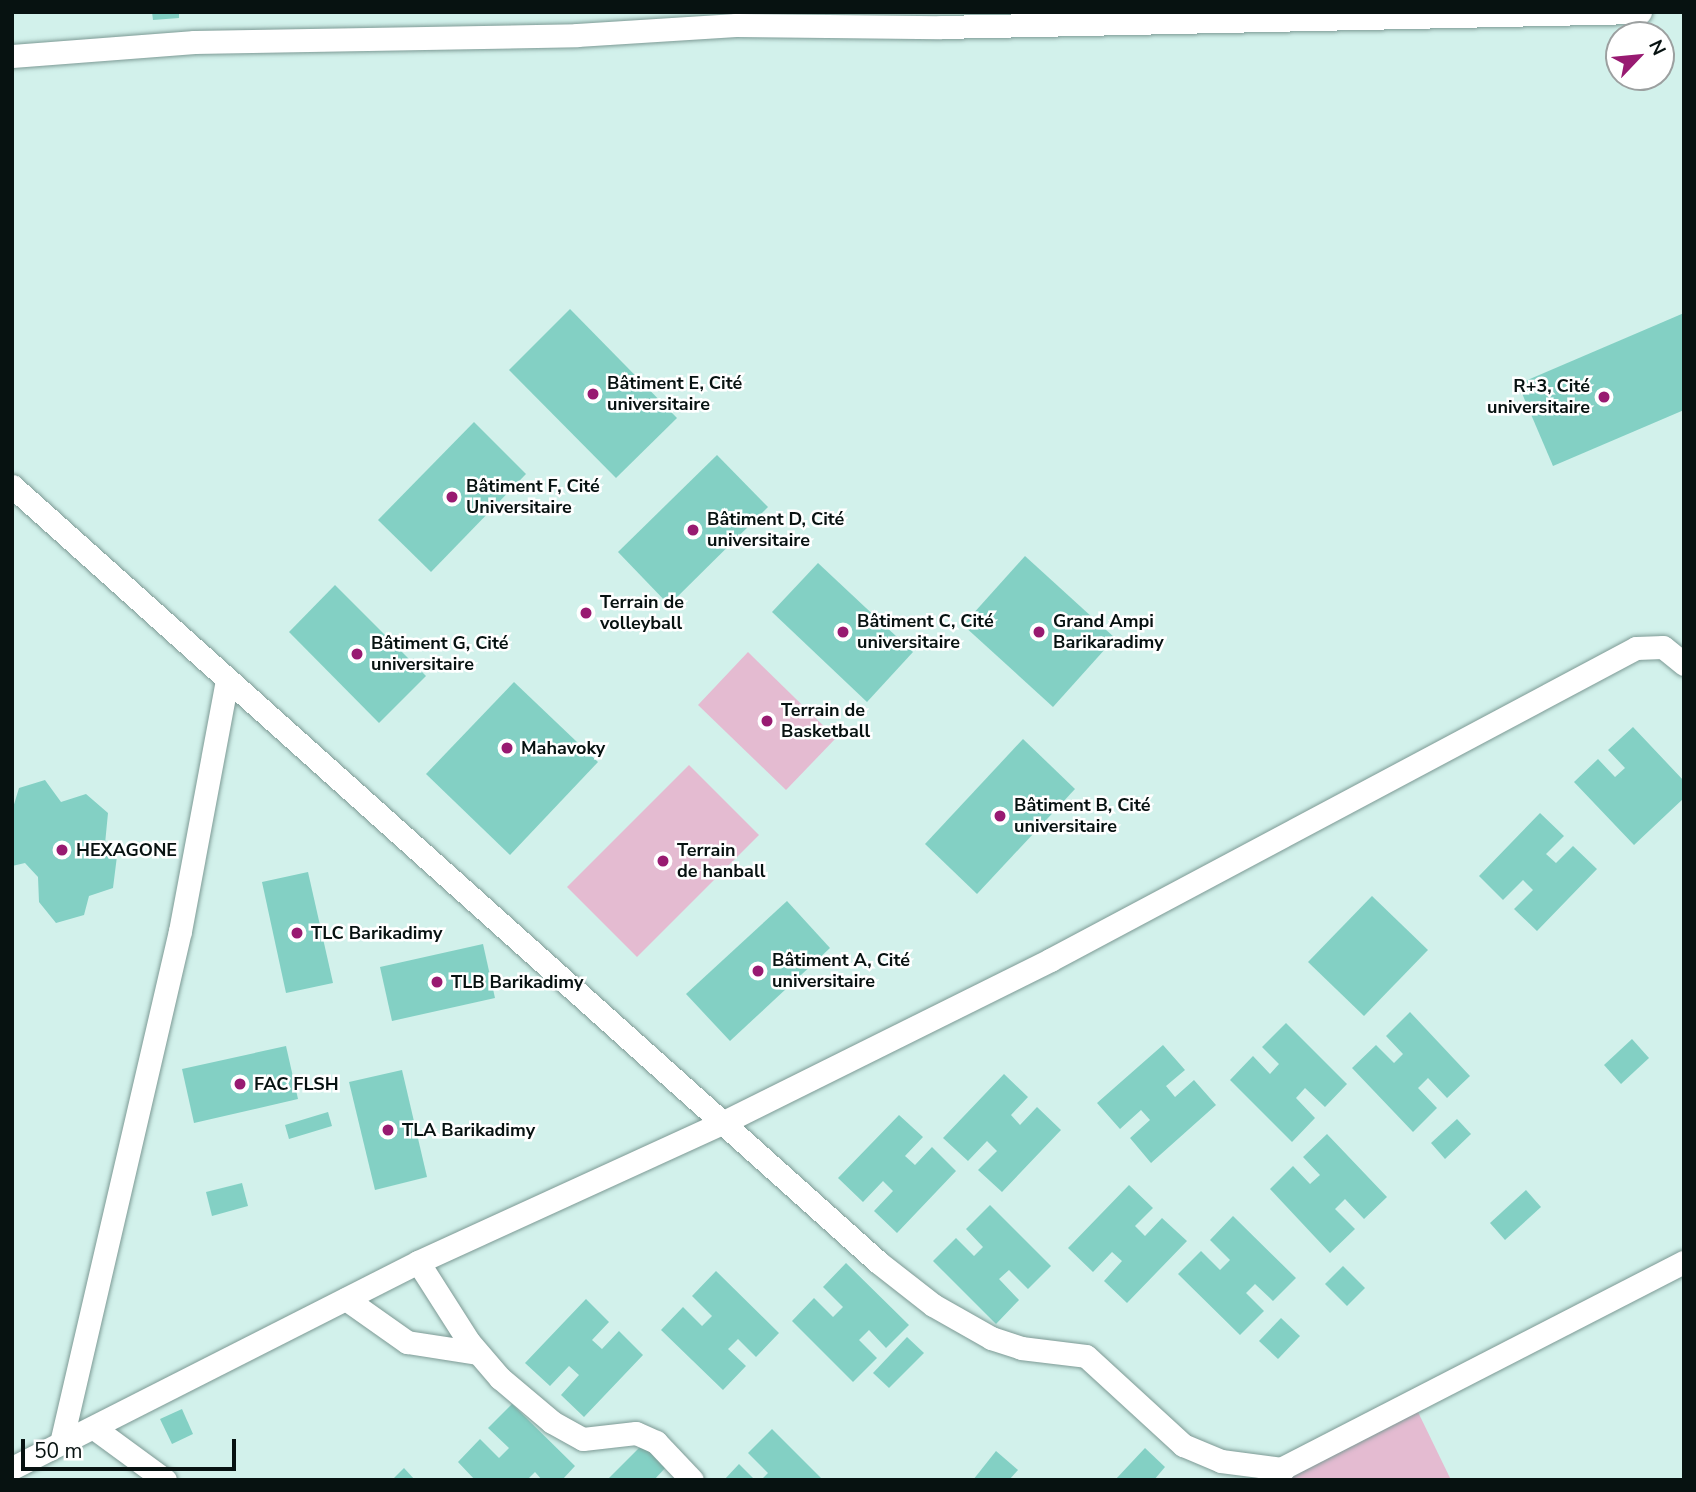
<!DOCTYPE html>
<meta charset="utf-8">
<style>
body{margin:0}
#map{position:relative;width:1696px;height:1492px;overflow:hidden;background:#d2f1eb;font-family:"Nunito Sans",sans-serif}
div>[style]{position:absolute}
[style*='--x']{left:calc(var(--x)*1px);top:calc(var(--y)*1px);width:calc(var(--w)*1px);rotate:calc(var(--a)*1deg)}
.green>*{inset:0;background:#e4bbd1}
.building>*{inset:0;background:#83d0c4}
.roads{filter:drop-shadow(0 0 2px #7d9a95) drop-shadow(0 0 2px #7d9a95)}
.minor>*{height:23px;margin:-11.5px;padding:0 11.5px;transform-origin:11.5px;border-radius:11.5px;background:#fff}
.dots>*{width:19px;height:19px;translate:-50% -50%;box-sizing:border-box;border:4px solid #fff;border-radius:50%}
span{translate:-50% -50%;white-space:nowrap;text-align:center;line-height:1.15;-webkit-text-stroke:5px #fff;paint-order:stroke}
.poi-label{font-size:18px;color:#071211;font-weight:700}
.left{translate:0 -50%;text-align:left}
.right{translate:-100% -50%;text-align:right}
.frame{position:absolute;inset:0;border:14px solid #071211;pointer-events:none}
.north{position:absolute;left:1605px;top:21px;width:70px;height:70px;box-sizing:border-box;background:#fff;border:2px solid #9ca0a0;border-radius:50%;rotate:64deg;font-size:19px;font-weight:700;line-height:28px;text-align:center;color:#071211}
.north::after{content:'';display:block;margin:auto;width:24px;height:32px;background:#981a71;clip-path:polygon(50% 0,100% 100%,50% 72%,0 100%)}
.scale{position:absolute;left:21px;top:1439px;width:215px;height:32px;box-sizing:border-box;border:4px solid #071211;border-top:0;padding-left:9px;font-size:21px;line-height:24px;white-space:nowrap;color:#071211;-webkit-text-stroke:5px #fff;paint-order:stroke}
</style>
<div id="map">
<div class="green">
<i style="clip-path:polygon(748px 652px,836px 738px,786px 790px,698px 705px)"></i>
<i style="clip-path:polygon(689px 765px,759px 835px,637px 957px,567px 887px)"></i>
<i style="clip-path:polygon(1417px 1410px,1451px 1480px,1275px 1480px)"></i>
</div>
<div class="building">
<i style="clip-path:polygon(152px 12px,179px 12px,179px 18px,153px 20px)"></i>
<i style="clip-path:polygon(570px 309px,677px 418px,616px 478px,509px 370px)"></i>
<i style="clip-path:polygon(1684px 313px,1684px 410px,1553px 466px,1518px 384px)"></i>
<i style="clip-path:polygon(474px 422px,526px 474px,431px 572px,378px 520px)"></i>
<i style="clip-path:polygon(717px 455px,768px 507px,669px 605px,618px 552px)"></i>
<i style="clip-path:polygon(1025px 556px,1115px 638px,1053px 707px,963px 625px)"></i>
<i style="clip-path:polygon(818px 563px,913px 652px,867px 702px,772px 612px)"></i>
<i style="clip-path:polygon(335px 585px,426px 676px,379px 723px,289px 632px)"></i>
<i style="clip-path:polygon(514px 682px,598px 762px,510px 855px,426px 774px)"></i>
<i style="clip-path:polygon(1633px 727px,1684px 781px,1684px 798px,1634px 845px,1574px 782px,1598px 759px,1615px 777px,1625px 768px,1608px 750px)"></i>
<i style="clip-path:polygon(1023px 739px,1075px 789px,977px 894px,925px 844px)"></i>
<i style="clip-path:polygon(45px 780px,61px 802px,86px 794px,108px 813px,105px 844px,117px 856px,113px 888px,89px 896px,84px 915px,56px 923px,39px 902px,38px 877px,25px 863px,12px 866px,12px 811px,19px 788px)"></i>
<i style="clip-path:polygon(1540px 813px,1564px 836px,1546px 854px,1556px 863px,1573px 846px,1597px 869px,1537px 931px,1514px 909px,1533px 890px,1523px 880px,1503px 900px,1479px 876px)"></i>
<i style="clip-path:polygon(308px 872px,333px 983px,286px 993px,262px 882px)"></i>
<i style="clip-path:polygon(1372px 896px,1428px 950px,1364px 1016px,1308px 962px)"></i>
<i style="clip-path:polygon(787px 901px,830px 948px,730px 1041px,686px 994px)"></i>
<i style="clip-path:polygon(483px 944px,495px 998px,392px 1021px,380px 967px)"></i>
<i style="clip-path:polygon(1410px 1012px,1470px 1076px,1447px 1098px,1428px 1078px,1418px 1088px,1437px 1108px,1413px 1132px,1352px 1068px,1376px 1045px,1394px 1063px,1403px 1054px,1386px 1036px)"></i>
<i style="clip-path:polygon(1286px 1023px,1347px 1084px,1325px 1107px,1305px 1088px,1296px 1098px,1315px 1118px,1292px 1142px,1230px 1080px,1253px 1056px,1270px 1074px,1279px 1064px,1262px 1047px)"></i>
<i style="clip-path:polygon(1632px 1039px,1649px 1058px,1621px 1084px,1604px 1065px)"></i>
<i style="clip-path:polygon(1163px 1045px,1185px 1070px,1166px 1086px,1175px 1097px,1194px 1080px,1216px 1105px,1151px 1163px,1130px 1138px,1150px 1120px,1141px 1110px,1120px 1129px,1097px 1103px)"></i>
<i style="clip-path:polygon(286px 1046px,298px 1099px,194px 1123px,182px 1069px)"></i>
<i style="clip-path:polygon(402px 1070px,427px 1177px,375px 1190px,349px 1082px)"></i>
<i style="clip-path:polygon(1004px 1074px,1028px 1097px,1011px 1115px,1020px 1125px,1037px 1107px,1061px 1130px,1002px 1192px,978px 1170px,997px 1151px,987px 1141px,968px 1161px,943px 1138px)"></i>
<i style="clip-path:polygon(328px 1112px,332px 1126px,289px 1139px,285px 1125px)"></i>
<i style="clip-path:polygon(899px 1115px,923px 1137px,905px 1156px,915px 1165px,932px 1147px,956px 1171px,897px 1233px,874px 1211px,893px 1191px,883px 1181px,863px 1202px,838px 1178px)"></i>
<i style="clip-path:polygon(1457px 1119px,1471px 1134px,1445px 1159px,1431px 1143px)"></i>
<i style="clip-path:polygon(1327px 1134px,1387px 1197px,1364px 1219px,1345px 1199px,1335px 1209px,1355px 1229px,1330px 1253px,1270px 1189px,1293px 1166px,1310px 1184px,1320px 1175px,1303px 1157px)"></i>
<i style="clip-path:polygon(242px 1183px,248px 1206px,212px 1216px,206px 1192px)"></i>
<i style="clip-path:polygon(1129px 1185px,1153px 1208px,1135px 1226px,1145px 1236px,1162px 1218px,1187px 1241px,1127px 1303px,1104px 1281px,1122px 1261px,1112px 1252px,1093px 1272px,1068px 1248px)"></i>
<i style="clip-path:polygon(1526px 1190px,1541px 1207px,1505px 1240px,1490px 1223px)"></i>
<i style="clip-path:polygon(990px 1205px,1051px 1266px,1028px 1289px,1009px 1270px,999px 1279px,1019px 1300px,996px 1324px,933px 1261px,956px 1238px,974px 1256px,983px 1247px,966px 1229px)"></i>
<i style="clip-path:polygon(1233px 1216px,1296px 1278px,1273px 1301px,1255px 1284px,1246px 1293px,1264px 1311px,1240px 1335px,1178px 1274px,1201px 1251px,1220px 1270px,1230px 1260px,1210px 1240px)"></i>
<i style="clip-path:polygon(846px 1263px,909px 1325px,886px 1348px,869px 1330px,859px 1340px,877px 1358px,853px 1382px,792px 1321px,814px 1298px,833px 1317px,843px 1307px,823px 1287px)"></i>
<i style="clip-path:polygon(1343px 1266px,1365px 1288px,1347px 1306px,1325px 1284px)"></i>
<i style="clip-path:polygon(716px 1271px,779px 1333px,756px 1357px,738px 1339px,728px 1349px,746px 1366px,723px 1390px,661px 1330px,683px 1307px,702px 1326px,712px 1316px,692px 1296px)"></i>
<i style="clip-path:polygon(586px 1299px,609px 1322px,592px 1340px,602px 1349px,619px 1331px,643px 1355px,584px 1417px,561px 1395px,579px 1375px,569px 1366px,550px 1386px,525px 1363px)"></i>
<i style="clip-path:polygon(1281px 1318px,1300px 1336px,1278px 1359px,1259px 1341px)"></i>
<i style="clip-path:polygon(907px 1337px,924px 1353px,889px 1388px,873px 1373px)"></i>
<i style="clip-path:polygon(512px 1404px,575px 1466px,562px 1480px,542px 1480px,535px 1472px,527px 1480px,475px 1480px,458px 1462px,480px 1439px,499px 1458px,509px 1448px,488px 1428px)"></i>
<i style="clip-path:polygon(182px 1409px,193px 1434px,172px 1444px,160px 1419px)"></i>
<i style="clip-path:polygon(772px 1429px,823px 1480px,761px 1480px,768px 1473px,748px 1453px)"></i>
<i style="clip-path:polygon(644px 1443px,667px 1466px,654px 1480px,607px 1480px)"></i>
<i style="clip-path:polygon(1145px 1448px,1165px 1467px,1154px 1480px,1115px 1480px)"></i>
<i style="clip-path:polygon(996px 1451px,1018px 1470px,1009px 1480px,973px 1480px)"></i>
<i style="clip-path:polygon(739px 1464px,755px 1480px,724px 1480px)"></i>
<i style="clip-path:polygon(404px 1468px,415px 1480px,392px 1480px)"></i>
</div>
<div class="roads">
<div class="minor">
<i style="--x:12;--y:56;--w:183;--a:-4.4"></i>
<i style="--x:194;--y:42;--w:383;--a:-1"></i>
<i style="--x:577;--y:35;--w:159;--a:-3.6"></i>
<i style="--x:736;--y:25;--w:205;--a:0.6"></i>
<i style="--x:941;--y:27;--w:699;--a:-1.23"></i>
<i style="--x:12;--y:486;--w:1163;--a:41.86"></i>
<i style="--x:878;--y:1262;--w:70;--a:38"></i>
<i style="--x:933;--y:1305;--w:67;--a:29.6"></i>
<i style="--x:991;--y:1338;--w:32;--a:18"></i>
<i style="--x:1021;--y:1348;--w:65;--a:7"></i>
<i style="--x:1086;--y:1356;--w:132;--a:42.5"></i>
<i style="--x:1183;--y:1445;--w:41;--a:22.8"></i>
<i style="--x:1221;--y:1461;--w:63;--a:7.4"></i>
<i style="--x:418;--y:1262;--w:95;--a:57.5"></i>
<i style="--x:469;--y:1342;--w:48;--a:49.3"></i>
<i style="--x:500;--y:1378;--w:68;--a:40.2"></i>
<i style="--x:552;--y:1422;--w:35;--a:29"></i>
<i style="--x:583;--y:1439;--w:53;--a:-6.5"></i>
<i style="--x:636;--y:1433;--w:22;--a:24"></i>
<i style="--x:656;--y:1442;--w:52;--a:46.5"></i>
<i style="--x:346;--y:1299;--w:75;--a:35.2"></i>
<i style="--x:407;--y:1342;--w:71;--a:8.9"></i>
<i style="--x:94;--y:1428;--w:88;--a:36.2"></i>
<i style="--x:61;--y:1443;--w:526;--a:-76.92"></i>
<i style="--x:180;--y:931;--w:255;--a:-79.4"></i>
<i style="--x:12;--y:1468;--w:455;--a:-26.9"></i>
<i style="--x:418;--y:1262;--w:334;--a:-24.6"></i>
<i style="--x:722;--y:1123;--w:366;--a:-26.4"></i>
<i style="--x:1050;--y:960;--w:664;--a:-28.03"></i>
<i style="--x:1636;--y:648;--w:27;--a:-2"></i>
<i style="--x:1663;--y:647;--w:27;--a:39"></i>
<i style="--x:1269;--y:1475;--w:466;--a:-27.2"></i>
</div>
</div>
<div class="dots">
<i style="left:593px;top:394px;background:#981a71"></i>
<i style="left:1604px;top:397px;background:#981a71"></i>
<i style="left:452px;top:497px;background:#981a71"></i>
<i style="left:693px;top:530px;background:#981a71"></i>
<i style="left:586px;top:613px;background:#981a71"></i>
<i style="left:843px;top:632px;background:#981a71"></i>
<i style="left:1039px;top:632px;background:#981a71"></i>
<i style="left:357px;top:654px;background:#981a71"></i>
<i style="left:767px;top:721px;background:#981a71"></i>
<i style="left:507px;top:748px;background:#981a71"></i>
<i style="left:1000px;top:816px;background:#981a71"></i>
<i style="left:62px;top:850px;background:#981a71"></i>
<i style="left:663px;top:861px;background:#981a71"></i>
<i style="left:297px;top:933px;background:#981a71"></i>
<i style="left:758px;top:971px;background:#981a71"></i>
<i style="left:437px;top:982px;background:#981a71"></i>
<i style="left:240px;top:1084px;background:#981a71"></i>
<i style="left:388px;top:1130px;background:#981a71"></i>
</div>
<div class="poi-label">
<span class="left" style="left:607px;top:394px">Bâtiment E, Cité<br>universitaire</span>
<span class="right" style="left:1590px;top:397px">R+3, Cité<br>universitaire</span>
<span class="left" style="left:466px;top:497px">Bâtiment F, Cité<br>Universitaire</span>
<span class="left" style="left:707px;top:530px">Bâtiment D, Cité<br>universitaire</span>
<span class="left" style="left:600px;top:613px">Terrain de<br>volleyball</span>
<span class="left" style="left:857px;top:632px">Bâtiment C, Cité<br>universitaire</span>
<span class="left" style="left:1053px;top:632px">Grand Ampi<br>Barikaradimy</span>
<span class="left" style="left:371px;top:654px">Bâtiment G, Cité<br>universitaire</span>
<span class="left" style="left:781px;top:721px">Terrain de<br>Basketball</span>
<span class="left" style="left:521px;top:748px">Mahavoky</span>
<span class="left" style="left:1014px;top:816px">Bâtiment B, Cité<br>universitaire</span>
<span class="left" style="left:76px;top:850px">HEXAGONE</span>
<span class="left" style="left:677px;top:861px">Terrain<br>de hanball</span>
<span class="left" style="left:311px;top:933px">TLC Barikadimy</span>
<span class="left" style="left:772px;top:971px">Bâtiment A, Cité<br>universitaire</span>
<span class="left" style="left:451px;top:982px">TLB Barikadimy</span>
<span class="left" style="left:254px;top:1084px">FAC FLSH</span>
<span class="left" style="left:402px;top:1130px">TLA Barikadimy</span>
</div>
<div class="frame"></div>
<div class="north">N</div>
<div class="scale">50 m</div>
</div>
